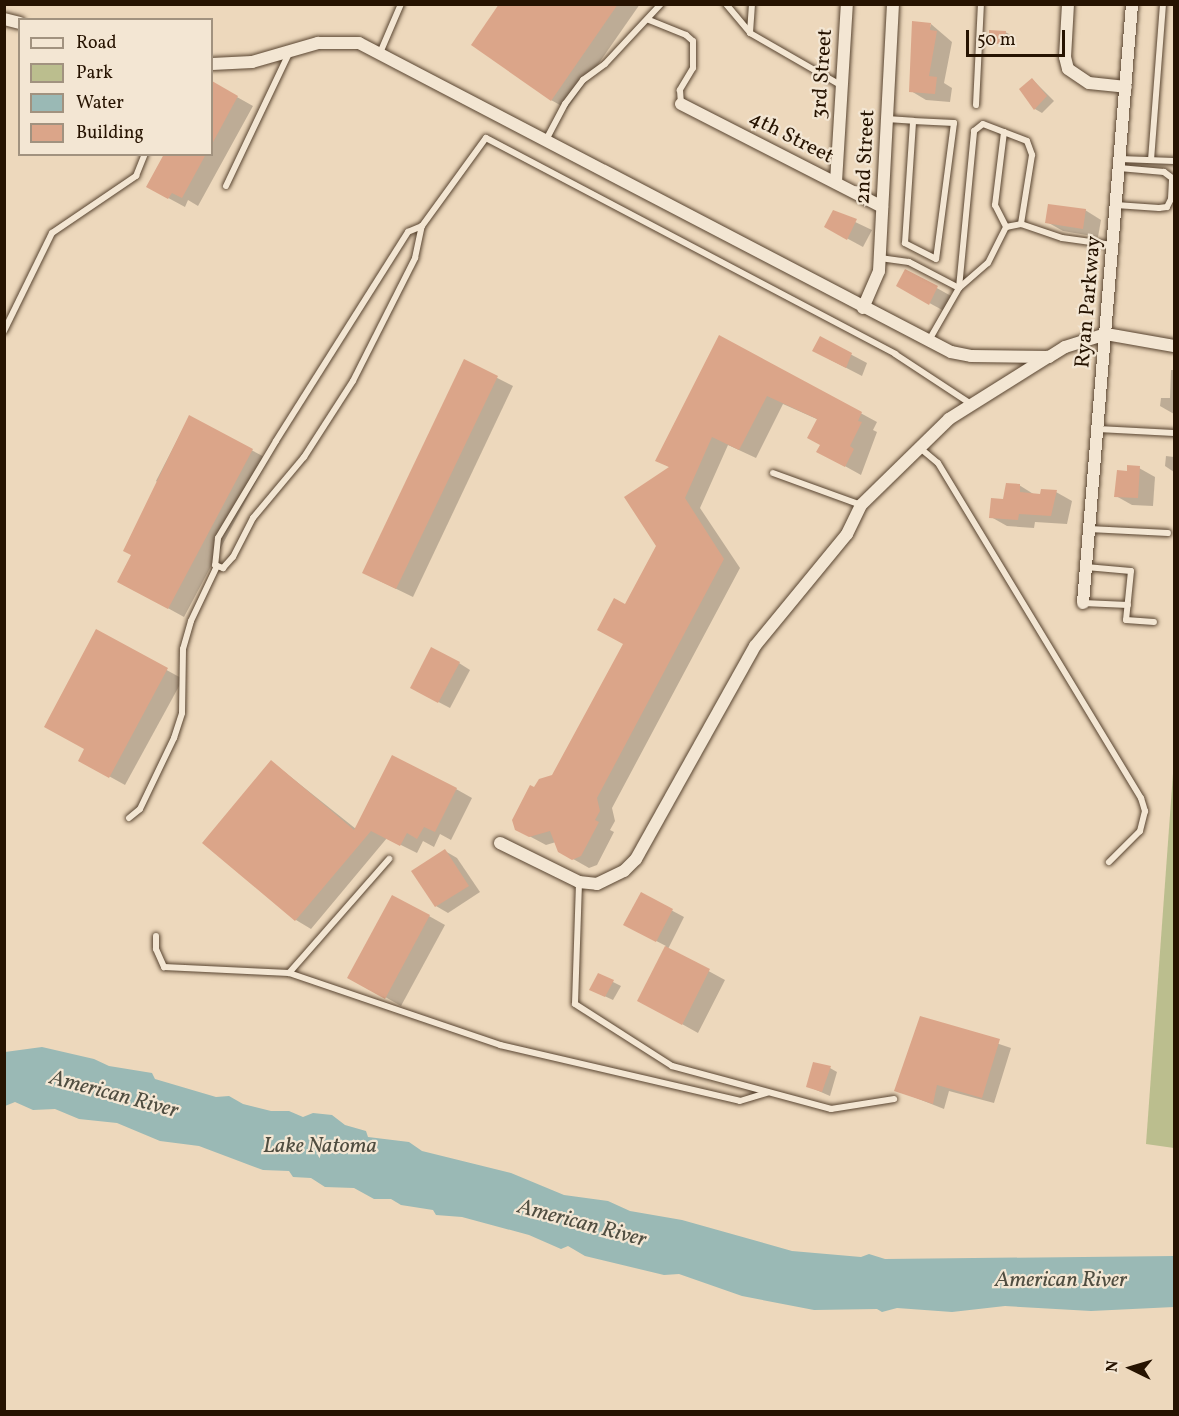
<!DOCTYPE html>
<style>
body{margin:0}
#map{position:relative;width:1179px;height:1416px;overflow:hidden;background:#edd8bc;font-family:Vollkorn,serif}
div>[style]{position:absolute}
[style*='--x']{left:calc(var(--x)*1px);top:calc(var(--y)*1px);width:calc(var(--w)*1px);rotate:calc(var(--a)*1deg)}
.green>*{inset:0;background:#bbbe8e}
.water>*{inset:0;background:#9ab9b5}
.shadow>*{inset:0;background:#0003}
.building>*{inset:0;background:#dba589}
.roads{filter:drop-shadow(0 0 2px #584430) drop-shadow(0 0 2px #584430)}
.service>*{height:6px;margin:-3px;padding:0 3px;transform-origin:3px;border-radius:3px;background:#f3e6d3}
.minor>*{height:12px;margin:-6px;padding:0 6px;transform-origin:6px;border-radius:6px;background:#f3e6d3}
span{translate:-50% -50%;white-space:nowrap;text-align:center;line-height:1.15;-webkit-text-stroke:4.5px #f3e6d3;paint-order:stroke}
.street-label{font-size:21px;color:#261301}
.water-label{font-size:22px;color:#4f4d40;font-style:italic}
.frame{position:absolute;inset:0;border:6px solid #261301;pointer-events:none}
.legend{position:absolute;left:18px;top:18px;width:195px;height:138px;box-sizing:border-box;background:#f3e6d3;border:2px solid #a1927f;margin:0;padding:8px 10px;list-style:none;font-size:18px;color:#261301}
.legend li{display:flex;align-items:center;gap:12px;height:30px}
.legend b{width:30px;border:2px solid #a1927f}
.north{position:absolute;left:1101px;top:1338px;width:60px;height:60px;-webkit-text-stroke:4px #f3e6d3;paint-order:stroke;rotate:275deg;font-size:16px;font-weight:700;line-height:24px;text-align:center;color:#261301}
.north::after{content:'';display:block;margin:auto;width:21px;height:27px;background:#261301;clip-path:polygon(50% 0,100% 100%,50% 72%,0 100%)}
.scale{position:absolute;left:966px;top:30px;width:99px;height:27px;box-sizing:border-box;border:3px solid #261301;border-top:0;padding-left:8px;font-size:18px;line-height:21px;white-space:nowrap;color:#261301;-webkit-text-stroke:4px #f3e6d3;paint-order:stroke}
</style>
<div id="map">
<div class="green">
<i style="clip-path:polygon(1174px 760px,1174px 1148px,1146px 1144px)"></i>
</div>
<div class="water">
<i style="clip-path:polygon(42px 1047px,94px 1059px,109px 1066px,152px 1073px,155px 1079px,216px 1097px,229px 1096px,243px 1104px,271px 1111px,289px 1111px,303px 1117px,313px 1113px,332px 1115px,345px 1125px,366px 1131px,368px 1137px,409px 1142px,422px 1151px,511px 1173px,564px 1195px,608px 1201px,630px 1211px,682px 1220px,792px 1251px,861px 1257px,869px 1254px,885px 1259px,1174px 1256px,1174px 1307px,1091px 1311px,1005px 1306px,952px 1312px,897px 1308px,882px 1312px,877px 1309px,814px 1310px,742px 1296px,679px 1274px,664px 1275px,585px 1256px,568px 1246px,561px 1249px,529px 1235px,462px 1217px,436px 1215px,433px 1210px,401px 1205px,391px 1199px,374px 1199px,354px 1188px,325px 1187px,311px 1178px,293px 1177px,289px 1171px,263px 1170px,199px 1146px,160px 1141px,117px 1123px,79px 1119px,55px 1109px,33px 1110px,15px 1102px,5px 1106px,5px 1052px)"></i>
</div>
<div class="shadow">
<i style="clip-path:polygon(501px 4px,640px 4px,567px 109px,551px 100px)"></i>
<i style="clip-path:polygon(931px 24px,952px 42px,944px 83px,952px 88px,950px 102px,926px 100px,911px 91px)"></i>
<i style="clip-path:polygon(1005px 32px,1013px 36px,1012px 47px,990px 42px)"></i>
<i style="clip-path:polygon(1032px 79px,1054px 101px,1042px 113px,1035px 109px)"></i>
<i style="clip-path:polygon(212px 83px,253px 106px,198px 206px,188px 200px,185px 207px,148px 187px,166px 154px,212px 154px)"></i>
<i style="clip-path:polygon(1085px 210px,1101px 220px,1098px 237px,1063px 231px,1047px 222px)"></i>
<i style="clip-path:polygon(834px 212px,872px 230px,863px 247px,826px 227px)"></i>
<i style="clip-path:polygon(906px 271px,953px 297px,946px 312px,898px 286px)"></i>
<i style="clip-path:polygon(720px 337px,877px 422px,873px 430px,877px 432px,861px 475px,834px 460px,822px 445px,819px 420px,783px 404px,756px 458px,728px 445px,700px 508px,740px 568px,612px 808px,615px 821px,610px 830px,614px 832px,597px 865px,589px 868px,559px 851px,556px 842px,546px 845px,516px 829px,535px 789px,553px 776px,625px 644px,626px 606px,657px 546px,671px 468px,657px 460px)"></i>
<i style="clip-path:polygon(820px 338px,867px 363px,862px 376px,829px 359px)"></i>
<i style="clip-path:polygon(464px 361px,513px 386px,413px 597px,380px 581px)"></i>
<i style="clip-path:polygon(1171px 370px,1174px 370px,1174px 414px,1160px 406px,1161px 398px,1170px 398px)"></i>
<i style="clip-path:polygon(189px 417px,268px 459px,184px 617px,135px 590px,160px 484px,156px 481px)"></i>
<i style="clip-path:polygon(1166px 456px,1174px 457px,1174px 472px,1165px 466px)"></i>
<i style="clip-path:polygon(1139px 468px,1155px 477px,1153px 506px,1132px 505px,1116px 496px,1128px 472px)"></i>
<i style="clip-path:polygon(1019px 485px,1035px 495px,1056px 492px,1072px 501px,1067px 524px,1035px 522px,1034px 528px,1007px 526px,991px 517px)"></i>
<i style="clip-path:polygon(97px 632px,183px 679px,125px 785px,96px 769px,86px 749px)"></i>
<i style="clip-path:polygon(459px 663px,470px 670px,450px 708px,423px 694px)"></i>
<i style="clip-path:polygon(272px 762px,356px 829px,456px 789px,472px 798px,451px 840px,440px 834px,434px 847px,423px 841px,417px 853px,387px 838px,311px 929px,296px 920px)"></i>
<i style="clip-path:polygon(445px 851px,457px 858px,480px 892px,448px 913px,436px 906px)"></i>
<i style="clip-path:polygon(641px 894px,684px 917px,668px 949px,725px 980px,698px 1033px,639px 1000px,666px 946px,637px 931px)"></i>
<i style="clip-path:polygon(429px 916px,445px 925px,401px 1006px,350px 977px)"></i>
<i style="clip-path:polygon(599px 975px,621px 986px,613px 1000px,598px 993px)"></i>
<i style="clip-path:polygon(921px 1018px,1011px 1048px,994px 1103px,949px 1091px,944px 1109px,896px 1090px)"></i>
<i style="clip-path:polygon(830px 1068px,837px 1072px,830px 1096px,807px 1086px)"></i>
</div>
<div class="building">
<i style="clip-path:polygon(499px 4px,618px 4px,551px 101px,471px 45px)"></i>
<i style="clip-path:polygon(912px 21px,931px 23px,930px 30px,937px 31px,929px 76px,937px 77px,935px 94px,909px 92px)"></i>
<i style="clip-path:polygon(989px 30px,1006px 31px,1005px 44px,989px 43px)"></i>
<i style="clip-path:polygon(1032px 78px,1047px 96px,1034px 110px,1019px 89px)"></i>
<i style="clip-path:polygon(212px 81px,238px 96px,212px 144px)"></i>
<i style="clip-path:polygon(164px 154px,206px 154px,182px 198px,172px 193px,168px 199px,146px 187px)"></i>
<i style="clip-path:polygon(1048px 204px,1086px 209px,1083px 229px,1045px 223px)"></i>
<i style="clip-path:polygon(833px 210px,857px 219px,847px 240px,824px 227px)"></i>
<i style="clip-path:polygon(905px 269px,938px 286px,929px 305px,896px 286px)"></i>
<i style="clip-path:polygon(719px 335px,862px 412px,858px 421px,862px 422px,850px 446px,854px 449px,845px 467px,816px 452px,820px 445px,807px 438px,817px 419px,767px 396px,739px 450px,712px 437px,685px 498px,724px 559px,597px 798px,600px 811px,595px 820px,599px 822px,581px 856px,572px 860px,558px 852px,550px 831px,529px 837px,515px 830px,512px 820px,530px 785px,534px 787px,539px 779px,552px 775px,623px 644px,597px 630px,614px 598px,625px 604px,656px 546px,624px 497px,669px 467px,655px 461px)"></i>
<i style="clip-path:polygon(820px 336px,852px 353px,846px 368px,812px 351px)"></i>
<i style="clip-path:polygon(464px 359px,498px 376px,396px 589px,362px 573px)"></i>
<i style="clip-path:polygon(189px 415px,253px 449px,168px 609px,117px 582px,131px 555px,123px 551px)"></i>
<i style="clip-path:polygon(1127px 465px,1140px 466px,1138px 498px,1114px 497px,1117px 470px,1127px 471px)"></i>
<i style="clip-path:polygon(1006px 483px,1020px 484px,1020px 492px,1040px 494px,1041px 489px,1057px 490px,1051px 516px,1019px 514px,1018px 520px,989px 518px,991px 498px,1003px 499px)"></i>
<i style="clip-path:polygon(96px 629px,168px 668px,109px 778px,78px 761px,84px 749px,44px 727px)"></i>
<i style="clip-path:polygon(431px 647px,460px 662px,438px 703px,410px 688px)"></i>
<i style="clip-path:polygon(392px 755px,457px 788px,435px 832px,424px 827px,417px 839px,407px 833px,400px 846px,371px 831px,295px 921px,202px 843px,271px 760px,354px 830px)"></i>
<i style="clip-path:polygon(445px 849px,469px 886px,435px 907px,411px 871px)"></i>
<i style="clip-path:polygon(641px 892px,673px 909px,656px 942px,623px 925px)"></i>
<i style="clip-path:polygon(392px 895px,430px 915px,385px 999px,347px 978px)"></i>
<i style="clip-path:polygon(665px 946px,710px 969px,682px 1025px,637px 1001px)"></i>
<i style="clip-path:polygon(598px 973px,614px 980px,605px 997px,589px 990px)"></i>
<i style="clip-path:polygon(920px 1016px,1000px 1039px,982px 1098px,937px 1085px,933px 1104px,894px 1091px)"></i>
<i style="clip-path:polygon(813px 1062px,831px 1066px,822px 1092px,806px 1087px)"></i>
</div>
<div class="roads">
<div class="service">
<i style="--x:726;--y:4;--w:38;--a:50"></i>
<i style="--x:752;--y:4;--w:29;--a:94"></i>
<i style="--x:750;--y:33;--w:106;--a:29.9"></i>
<i style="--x:649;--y:20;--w:40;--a:22"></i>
<i style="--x:686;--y:35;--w:9;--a:41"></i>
<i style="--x:693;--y:41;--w:27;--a:90"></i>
<i style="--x:693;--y:68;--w:26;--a:121"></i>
<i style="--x:680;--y:90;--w:14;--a:86"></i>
<i style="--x:380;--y:53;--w:53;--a:-66.8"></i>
<i style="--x:976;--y:105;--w:101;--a:-87.2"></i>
<i style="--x:887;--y:119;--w:26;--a:4"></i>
<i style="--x:913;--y:121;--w:41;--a:2.8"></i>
<i style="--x:954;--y:123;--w:137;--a:97.5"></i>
<i style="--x:936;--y:259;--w:35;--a:-153"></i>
<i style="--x:905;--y:243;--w:122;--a:-86.2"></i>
<i style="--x:1004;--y:132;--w:74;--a:97"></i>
<i style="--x:995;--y:205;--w:25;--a:63"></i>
<i style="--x:546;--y:140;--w:41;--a:-62.2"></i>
<i style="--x:565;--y:104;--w:30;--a:-53"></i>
<i style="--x:583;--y:80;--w:27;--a:-36"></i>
<i style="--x:605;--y:64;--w:82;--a:-47"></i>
<i style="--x:1120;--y:159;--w:54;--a:2.1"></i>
<i style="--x:1151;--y:160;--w:156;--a:-85.6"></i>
<i style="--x:226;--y:186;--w:149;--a:-64.6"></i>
<i style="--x:1116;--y:205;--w:43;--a:4"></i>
<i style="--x:1159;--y:208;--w:8;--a:-7"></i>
<i style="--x:1167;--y:207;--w:9;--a:-63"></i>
<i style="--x:1171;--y:199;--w:21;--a:-87"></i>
<i style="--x:1172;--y:178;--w:10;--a:-143"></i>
<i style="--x:1164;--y:172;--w:45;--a:-174.9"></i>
<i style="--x:422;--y:226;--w:15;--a:157"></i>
<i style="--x:408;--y:232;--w:247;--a:122.3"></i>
<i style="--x:276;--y:441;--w:113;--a:120.9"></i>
<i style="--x:218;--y:538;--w:27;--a:96"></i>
<i style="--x:215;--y:565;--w:9;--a:21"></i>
<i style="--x:223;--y:568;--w:15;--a:-48"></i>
<i style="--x:233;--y:557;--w:44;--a:-62.9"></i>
<i style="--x:253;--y:518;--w:80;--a:-50.1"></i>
<i style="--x:304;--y:457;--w:90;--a:-57.2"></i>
<i style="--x:353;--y:381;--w:138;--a:-63.2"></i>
<i style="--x:415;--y:258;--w:33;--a:-78"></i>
<i style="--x:422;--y:226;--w:109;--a:-54"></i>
<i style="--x:486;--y:138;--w:463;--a:27.8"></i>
<i style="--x:895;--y:354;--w:91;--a:33.3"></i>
<i style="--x:880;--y:258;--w:29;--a:8"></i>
<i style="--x:909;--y:262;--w:56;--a:27.5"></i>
<i style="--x:959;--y:288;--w:38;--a:-41"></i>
<i style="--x:988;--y:263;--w:40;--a:-63.4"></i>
<i style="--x:1006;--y:227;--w:15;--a:-11"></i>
<i style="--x:1021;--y:224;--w:43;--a:18.9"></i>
<i style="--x:1062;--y:238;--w:51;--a:7.8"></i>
<i style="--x:4;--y:331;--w:109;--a:-63.9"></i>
<i style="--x:52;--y:233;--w:102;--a:-34.2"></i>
<i style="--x:136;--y:176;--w:24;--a:-68"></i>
<i style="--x:928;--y:342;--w:62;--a:-60.1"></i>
<i style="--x:959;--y:288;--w:158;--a:-84.5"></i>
<i style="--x:974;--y:131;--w:11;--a:-38"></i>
<i style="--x:983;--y:124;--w:47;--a:21.1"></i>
<i style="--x:1027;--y:141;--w:15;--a:70"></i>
<i style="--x:1032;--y:155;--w:70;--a:99.1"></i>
<i style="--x:1098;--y:429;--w:76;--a:3"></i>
<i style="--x:920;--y:448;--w:23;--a:40"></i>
<i style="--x:938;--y:463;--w:392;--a:58.8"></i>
<i style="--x:1141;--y:798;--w:14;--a:73"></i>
<i style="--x:1145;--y:811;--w:21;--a:104"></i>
<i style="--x:1140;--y:831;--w:44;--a:135"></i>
<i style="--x:773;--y:473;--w:94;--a:20"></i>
<i style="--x:1089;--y:529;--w:79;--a:2.9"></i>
<i style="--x:1086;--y:567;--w:45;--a:5.1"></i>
<i style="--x:1131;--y:571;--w:49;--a:95.8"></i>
<i style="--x:1126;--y:620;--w:28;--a:4"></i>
<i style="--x:1083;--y:603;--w:45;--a:2.5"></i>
<i style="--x:129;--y:818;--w:14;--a:-39"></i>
<i style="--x:140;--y:809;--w:79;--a:-64.4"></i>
<i style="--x:174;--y:738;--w:26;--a:-72"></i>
<i style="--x:182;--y:713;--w:64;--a:-89.1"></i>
<i style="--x:183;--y:649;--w:29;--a:-74"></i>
<i style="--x:191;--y:621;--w:61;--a:-64.7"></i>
<i style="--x:579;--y:883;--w:121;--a:91.9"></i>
<i style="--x:575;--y:1004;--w:115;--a:32.6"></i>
<i style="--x:672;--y:1066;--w:165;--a:15.1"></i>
<i style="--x:831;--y:1109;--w:64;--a:-9"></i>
<i style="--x:156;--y:936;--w:13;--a:90"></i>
<i style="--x:156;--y:949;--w:20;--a:66"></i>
<i style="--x:164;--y:967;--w:125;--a:2.7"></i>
<i style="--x:289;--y:973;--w:223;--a:18.8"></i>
<i style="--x:500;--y:1045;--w:246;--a:13.1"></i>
<i style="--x:740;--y:1101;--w:28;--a:-17"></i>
<i style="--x:289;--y:973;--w:152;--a:-48.7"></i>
</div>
<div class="minor">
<i style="--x:1068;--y:4;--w:53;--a:93.2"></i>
<i style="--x:1065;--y:57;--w:12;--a:76"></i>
<i style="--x:1068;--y:69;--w:25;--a:34"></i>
<i style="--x:1089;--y:83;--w:37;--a:6"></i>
<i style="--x:4;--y:19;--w:16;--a:14"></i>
<i style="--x:212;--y:64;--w:40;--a:-2.9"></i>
<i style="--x:252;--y:62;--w:69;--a:-16.1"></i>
<i style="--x:318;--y:43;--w:41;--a:0"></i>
<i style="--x:359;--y:43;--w:668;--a:27.56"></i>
<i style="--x:951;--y:352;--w:20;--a:11"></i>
<i style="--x:971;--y:356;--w:78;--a:0.7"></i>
<i style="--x:1049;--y:357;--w:19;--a:-32"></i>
<i style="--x:1065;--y:347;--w:43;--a:-17.6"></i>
<i style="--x:1106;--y:334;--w:69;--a:10"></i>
<i style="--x:681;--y:104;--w:226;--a:27.1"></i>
<i style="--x:836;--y:182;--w:178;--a:-86.5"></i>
<i style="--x:863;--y:308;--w:40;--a:-66.6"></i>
<i style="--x:879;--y:271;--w:267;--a:-87"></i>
<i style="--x:1083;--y:603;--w:601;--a:-85.32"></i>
<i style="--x:500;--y:843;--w:88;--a:26.3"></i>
<i style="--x:579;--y:882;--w:18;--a:6"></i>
<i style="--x:597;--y:884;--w:30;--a:-26"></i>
<i style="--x:624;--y:871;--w:17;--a:-45"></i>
<i style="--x:636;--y:859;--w:244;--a:-60.8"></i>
<i style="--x:755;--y:646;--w:145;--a:-50.6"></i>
<i style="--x:847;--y:534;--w:32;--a:-64"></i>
<i style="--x:861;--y:505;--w:123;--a:-44.3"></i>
<i style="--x:949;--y:419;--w:117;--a:-32.1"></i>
</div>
</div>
<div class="street-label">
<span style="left:823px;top:74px;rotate:-86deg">3rd Street</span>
<span style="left:791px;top:138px;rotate:27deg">4th Street</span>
<span style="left:866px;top:157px;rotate:-87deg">2nd Street</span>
<span style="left:1089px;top:302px;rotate:-85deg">Ryan Parkway</span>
</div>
<div class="water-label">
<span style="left:114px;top:1095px;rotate:15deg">American River</span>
<span style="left:320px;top:1147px">Lake Natoma</span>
<span style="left:582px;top:1224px;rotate:15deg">American River</span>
<span style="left:1061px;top:1281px">American River</span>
</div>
<div class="frame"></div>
<ul class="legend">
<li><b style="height:8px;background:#f3e6d3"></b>Road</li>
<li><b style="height:16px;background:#bbbe8e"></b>Park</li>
<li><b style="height:16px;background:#9ab9b5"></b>Water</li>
<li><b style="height:16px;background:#dba589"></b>Building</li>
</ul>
<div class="north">N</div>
<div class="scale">50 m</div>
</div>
